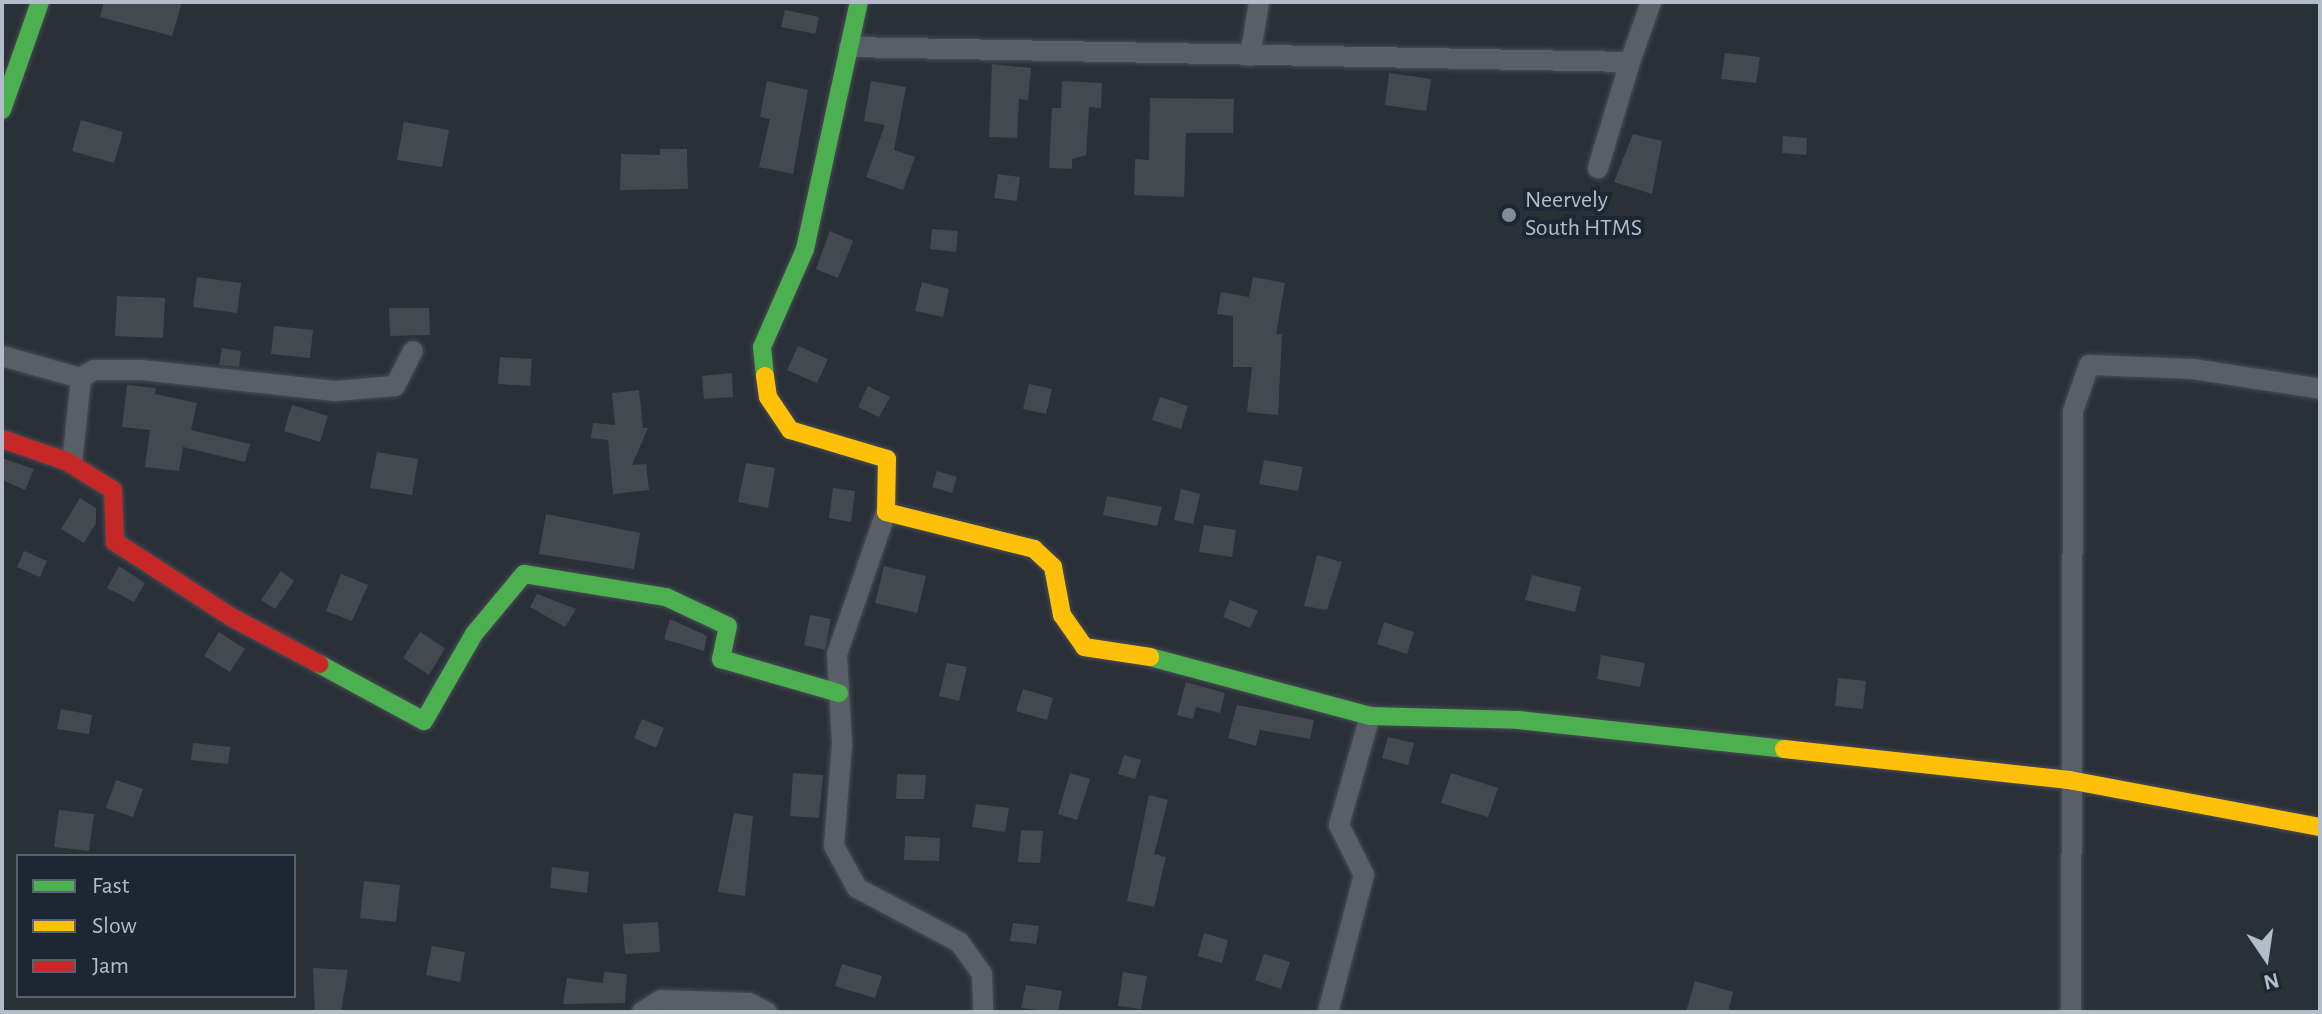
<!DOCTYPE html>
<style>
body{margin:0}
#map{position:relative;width:2322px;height:1014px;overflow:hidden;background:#2a3038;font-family:"Alegreya Sans",sans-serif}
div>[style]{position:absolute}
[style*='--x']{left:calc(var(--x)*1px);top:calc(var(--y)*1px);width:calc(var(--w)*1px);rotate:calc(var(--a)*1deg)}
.building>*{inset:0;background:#444950}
.roads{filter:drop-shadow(0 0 2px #484c53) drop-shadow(0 0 2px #484c53)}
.street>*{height:20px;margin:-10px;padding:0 10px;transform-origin:10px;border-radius:10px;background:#5a5e66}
.fast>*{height:18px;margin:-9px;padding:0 9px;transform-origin:9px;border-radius:9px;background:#4caf50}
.slow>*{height:18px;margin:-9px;padding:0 9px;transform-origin:9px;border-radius:9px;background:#ffc107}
.jam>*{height:18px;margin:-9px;padding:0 9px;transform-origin:9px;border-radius:9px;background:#c62828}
.dots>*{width:22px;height:22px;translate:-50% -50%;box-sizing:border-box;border:4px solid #1d2633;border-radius:50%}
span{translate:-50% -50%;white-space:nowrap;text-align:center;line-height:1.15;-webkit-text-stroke:8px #1d2633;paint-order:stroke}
.poi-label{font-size:24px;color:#b4bcc9}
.left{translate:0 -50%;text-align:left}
.frame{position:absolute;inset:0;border:4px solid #b4bcc9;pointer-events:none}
.legend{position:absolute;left:16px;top:854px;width:280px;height:144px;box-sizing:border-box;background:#1d2633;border:2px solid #59626f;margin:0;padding:10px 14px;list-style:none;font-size:24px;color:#b4bcc9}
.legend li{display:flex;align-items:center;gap:16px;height:40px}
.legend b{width:40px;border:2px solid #59626f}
.north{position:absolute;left:2226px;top:918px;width:80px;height:80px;-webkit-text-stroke:6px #1d2633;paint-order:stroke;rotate:167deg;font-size:22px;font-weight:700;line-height:32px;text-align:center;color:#b4bcc9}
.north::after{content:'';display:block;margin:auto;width:28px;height:36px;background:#b4bcc9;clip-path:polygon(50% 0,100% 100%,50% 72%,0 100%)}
</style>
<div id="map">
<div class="building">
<i style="clip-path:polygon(104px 2px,182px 2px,172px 36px,100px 17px)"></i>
<i style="clip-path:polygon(785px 10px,819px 17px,815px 34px,781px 27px)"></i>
<i style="clip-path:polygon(1725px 53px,1760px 57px,1756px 83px,1721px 79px)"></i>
<i style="clip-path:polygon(992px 64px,1031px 68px,1028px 100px,1019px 99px,1017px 138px,989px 137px)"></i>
<i style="clip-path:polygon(1389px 73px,1431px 79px,1426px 111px,1385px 105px)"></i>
<i style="clip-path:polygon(767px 81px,808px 90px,793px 174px,759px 167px,770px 119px,760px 117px)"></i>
<i style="clip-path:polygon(871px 81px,906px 87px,894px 150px,915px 157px,903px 190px,866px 177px,885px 125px,864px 121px)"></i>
<i style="clip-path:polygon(1062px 81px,1102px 83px,1101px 108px,1089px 107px,1086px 155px,1072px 159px,1072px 169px,1049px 168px,1052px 108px,1061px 108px)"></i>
<i style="clip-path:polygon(1150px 98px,1234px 99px,1233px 133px,1186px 133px,1184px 197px,1134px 195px,1135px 159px,1149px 160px)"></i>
<i style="clip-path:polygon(81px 120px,123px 132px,114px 163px,72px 151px)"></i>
<i style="clip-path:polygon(404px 122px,449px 130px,442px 167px,397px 160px)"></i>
<i style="clip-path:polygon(1633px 134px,1662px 141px,1652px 194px,1614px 182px)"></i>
<i style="clip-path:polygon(1783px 136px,1807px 138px,1806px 155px,1782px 153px)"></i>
<i style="clip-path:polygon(660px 149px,687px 149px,688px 189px,620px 190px,621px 154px,660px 155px)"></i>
<i style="clip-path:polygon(998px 174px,1020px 177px,1017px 201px,994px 198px)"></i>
<i style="clip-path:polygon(932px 229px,958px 231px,956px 252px,930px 249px)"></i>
<i style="clip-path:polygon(830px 231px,853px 241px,838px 278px,816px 269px)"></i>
<i style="clip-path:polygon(197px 277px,241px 283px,237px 313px,193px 307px)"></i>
<i style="clip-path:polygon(1253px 277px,1285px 283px,1276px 334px,1282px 334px,1278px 415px,1247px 412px,1252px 367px,1233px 367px,1233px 316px,1217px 314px,1221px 292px,1249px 297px)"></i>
<i style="clip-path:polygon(922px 282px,949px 289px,943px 317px,915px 311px)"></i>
<i style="clip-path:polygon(117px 296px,165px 298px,163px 338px,115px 336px)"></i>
<i style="clip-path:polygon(389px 308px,429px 308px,430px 335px,390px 336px)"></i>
<i style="clip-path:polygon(274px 326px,313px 330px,310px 358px,271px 354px)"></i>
<i style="clip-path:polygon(798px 346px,828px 359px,817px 383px,787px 370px)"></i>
<i style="clip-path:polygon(222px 348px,241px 351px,239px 367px,219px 365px)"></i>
<i style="clip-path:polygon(500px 357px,532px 359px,530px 386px,498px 384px)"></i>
<i style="clip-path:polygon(732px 373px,733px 397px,704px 399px,702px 376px)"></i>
<i style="clip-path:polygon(1029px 384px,1052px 389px,1046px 414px,1023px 409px)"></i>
<i style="clip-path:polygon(127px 385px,156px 388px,155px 394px,197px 403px,191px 430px,250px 444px,245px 462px,183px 447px,179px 471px,145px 467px,150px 430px,122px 427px)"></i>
<i style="clip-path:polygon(868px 386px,890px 397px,879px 417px,858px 407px)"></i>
<i style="clip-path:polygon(639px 390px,643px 428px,648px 428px,632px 465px,646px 464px,649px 490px,613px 494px,608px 440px,591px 438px,593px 423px,615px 425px,612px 393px)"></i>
<i style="clip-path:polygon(1160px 397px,1188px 406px,1181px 429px,1152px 420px)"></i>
<i style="clip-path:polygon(292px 405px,328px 416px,320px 442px,284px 431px)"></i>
<i style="clip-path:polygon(377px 452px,418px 459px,412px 495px,370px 488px)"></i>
<i style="clip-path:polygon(2px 458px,34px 469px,25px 490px,2px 480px)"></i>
<i style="clip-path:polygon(1264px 460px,1303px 467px,1298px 491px,1259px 484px)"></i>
<i style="clip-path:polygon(746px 463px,775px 468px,768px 508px,738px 502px)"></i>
<i style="clip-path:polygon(937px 471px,957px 477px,952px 493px,932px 487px)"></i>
<i style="clip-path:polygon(833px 488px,855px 491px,851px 522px,829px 518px)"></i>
<i style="clip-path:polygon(1181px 489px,1200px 494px,1193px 524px,1174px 520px)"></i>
<i style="clip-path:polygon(1107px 496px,1162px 507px,1157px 526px,1103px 515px)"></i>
<i style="clip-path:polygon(80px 498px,96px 508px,96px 523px,84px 543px,61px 529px)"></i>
<i style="clip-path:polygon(546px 514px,640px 533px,634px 569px,539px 554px)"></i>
<i style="clip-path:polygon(1204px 525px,1236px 530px,1232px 557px,1199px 552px)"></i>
<i style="clip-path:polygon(24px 551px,47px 561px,40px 577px,17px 567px)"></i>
<i style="clip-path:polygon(1317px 555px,1342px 562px,1327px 610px,1304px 606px)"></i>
<i style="clip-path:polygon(119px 566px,145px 583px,134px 602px,107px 588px)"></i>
<i style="clip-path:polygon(884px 566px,926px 576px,917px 613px,875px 603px)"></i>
<i style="clip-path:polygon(281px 571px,294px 581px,275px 609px,261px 600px)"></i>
<i style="clip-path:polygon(341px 574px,368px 585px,352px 621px,326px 611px)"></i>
<i style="clip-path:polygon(1532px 575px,1581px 587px,1575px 612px,1525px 600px)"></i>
<i style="clip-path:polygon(537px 594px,576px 609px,565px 627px,530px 607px)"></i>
<i style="clip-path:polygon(1230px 600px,1258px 611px,1250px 628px,1223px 617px)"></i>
<i style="clip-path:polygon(810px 615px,831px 619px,825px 650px,804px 645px)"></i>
<i style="clip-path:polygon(670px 619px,707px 636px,704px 651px,664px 639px)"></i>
<i style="clip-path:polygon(1384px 622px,1414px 632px,1407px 654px,1377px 644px)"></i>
<i style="clip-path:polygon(219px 632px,245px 649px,230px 672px,204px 656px)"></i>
<i style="clip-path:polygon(420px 632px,445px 648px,429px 675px,403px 658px)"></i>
<i style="clip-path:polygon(1601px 655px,1645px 663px,1640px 687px,1597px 679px)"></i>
<i style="clip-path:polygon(947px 663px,967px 667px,959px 701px,939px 696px)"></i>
<i style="clip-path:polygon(1838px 678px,1866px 681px,1863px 709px,1835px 706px)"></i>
<i style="clip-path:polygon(1186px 682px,1225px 693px,1220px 713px,1196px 707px,1193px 719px,1177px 715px)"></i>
<i style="clip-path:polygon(1023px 689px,1053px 698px,1047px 720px,1016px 711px)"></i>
<i style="clip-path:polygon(1237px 705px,1314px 720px,1310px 739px,1260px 730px,1256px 746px,1228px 738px)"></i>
<i style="clip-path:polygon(61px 709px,92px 715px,89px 734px,57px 729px)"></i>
<i style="clip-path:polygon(642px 719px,664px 728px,656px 748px,634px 738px)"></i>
<i style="clip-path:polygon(1388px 737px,1414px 743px,1408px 765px,1382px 758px)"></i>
<i style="clip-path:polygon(193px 743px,230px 747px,228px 764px,191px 760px)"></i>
<i style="clip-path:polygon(1124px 755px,1141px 760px,1135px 779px,1118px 774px)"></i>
<i style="clip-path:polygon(793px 773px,823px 775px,819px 818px,790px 816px)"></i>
<i style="clip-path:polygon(1070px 773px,1090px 779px,1077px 820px,1058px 814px)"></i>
<i style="clip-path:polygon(1451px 773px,1498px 788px,1488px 817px,1441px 803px)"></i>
<i style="clip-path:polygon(897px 774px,926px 775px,924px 799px,896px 799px)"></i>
<i style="clip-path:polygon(116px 780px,143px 789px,133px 817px,106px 808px)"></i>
<i style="clip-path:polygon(1149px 795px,1168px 800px,1154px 854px,1166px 857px,1154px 907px,1127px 901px)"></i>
<i style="clip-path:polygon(976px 804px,1009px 808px,1005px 832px,972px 827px)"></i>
<i style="clip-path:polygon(59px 810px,94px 814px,89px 851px,54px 847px)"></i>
<i style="clip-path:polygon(734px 813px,753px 816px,745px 896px,718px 892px)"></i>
<i style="clip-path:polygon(1021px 830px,1043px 831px,1040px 863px,1018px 862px)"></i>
<i style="clip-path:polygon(905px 836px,940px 838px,939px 861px,904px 860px)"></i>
<i style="clip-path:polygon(552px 867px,589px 872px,587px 893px,550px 888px)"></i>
<i style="clip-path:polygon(364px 881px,400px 885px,396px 922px,360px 918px)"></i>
<i style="clip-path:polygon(658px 922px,660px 952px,625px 954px,623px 924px)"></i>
<i style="clip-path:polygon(1013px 923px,1039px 926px,1036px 944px,1010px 941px)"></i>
<i style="clip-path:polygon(1204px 933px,1228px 940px,1222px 963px,1198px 956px)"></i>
<i style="clip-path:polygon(432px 946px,465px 952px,460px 982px,426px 975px)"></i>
<i style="clip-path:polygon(1264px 954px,1290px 962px,1281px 989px,1255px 980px)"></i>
<i style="clip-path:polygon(842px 964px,882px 976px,875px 998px,835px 986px)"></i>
<i style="clip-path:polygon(313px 968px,348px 970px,341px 1012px,315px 1011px)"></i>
<i style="clip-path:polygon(604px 972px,627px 974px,625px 1003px,563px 1004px,567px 978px,603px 983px)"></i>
<i style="clip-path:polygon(1123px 972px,1147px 976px,1141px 1009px,1118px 1006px)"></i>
<i style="clip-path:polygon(1695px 981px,1733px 992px,1728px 1012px,1686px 1012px)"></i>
<i style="clip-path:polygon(1026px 985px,1062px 991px,1058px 1012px,1021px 1008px)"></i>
</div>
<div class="roads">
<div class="street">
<i style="--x:849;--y:47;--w:781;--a:1.1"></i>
<i style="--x:1630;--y:62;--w:111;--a:106.8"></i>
<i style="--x:1250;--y:56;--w:55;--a:-80.5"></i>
<i style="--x:1630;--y:62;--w:64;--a:-70.7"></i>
<i style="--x:2;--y:356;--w:82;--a:15.6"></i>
<i style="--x:81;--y:378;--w:86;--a:96"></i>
<i style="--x:81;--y:378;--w:15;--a:-32"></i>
<i style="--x:94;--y:370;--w:48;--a:0"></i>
<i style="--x:142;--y:370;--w:194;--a:6.2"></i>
<i style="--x:335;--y:391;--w:60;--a:-4.8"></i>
<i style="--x:395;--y:386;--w:39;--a:-63"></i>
<i style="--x:886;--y:512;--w:150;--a:109"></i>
<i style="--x:837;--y:654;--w:90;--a:86.8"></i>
<i style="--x:842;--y:744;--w:102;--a:94.5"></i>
<i style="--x:834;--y:846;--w:48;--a:61.3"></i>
<i style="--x:857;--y:888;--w:115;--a:27.9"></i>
<i style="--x:959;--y:942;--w:39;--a:54"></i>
<i style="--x:982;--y:974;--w:38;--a:88"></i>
<i style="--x:642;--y:1012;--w:22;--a:-32"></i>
<i style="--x:661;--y:1000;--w:88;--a:2"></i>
<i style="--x:749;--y:1003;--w:20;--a:27"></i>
<i style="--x:1328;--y:1012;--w:142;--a:-75.3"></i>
<i style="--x:1364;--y:875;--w:56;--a:-116.6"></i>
<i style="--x:1339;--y:825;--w:113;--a:-74.1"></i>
<i style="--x:2071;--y:1012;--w:601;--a:-89.81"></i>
<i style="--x:2073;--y:411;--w:49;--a:-70.8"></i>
<i style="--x:2089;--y:365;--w:104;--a:2.2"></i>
<i style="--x:2193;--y:369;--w:129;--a:8.9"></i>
</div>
<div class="fast">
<i style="--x:2;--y:110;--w:114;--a:-70.6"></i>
<i style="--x:765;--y:376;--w:29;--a:-96"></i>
<i style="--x:762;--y:347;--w:107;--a:-66.3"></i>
<i style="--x:805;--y:249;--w:253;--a:-77.7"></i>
<i style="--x:1150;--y:657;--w:228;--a:15"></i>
<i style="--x:1370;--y:716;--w:148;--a:1.5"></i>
<i style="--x:1518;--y:720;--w:268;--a:6.2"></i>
<i style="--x:319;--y:664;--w:119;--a:28.5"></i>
<i style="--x:424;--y:721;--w:100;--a:-60.1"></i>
<i style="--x:474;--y:634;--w:78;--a:-50.2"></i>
<i style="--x:524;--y:574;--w:144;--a:9.2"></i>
<i style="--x:666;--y:597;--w:68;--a:25.1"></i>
<i style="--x:728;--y:626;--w:34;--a:102"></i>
<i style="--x:721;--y:659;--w:123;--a:16.1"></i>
</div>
<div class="slow">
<i style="--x:765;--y:376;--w:21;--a:82"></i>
<i style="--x:768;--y:397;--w:40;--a:56"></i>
<i style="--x:790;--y:430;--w:101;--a:16.6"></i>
<i style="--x:887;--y:459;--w:53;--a:91.1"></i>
<i style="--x:886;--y:512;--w:153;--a:14"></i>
<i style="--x:1034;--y:549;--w:26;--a:43"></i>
<i style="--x:1053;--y:567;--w:49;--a:79.4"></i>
<i style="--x:1062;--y:615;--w:39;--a:55"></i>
<i style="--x:1084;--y:647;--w:67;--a:8.6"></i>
<i style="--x:1784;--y:749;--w:287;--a:6.2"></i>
<i style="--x:2069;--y:780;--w:255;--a:10.6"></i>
</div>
<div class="jam">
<i style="--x:2;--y:439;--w:68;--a:19"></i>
<i style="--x:66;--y:461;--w:55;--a:31.7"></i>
<i style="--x:113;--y:490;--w:52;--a:87.8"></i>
<i style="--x:115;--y:542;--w:140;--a:32.8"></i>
<i style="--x:233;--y:618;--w:98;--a:28.1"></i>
</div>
</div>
<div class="dots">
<i style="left:1509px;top:215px;background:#848b96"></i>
</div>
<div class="poi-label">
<span class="left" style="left:1525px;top:215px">Neervely<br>South HTMS</span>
</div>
<div class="frame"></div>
<ul class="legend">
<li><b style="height:10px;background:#4caf50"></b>Fast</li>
<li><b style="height:10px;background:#ffc107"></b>Slow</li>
<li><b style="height:10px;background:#c62828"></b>Jam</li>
</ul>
<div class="north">N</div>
</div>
